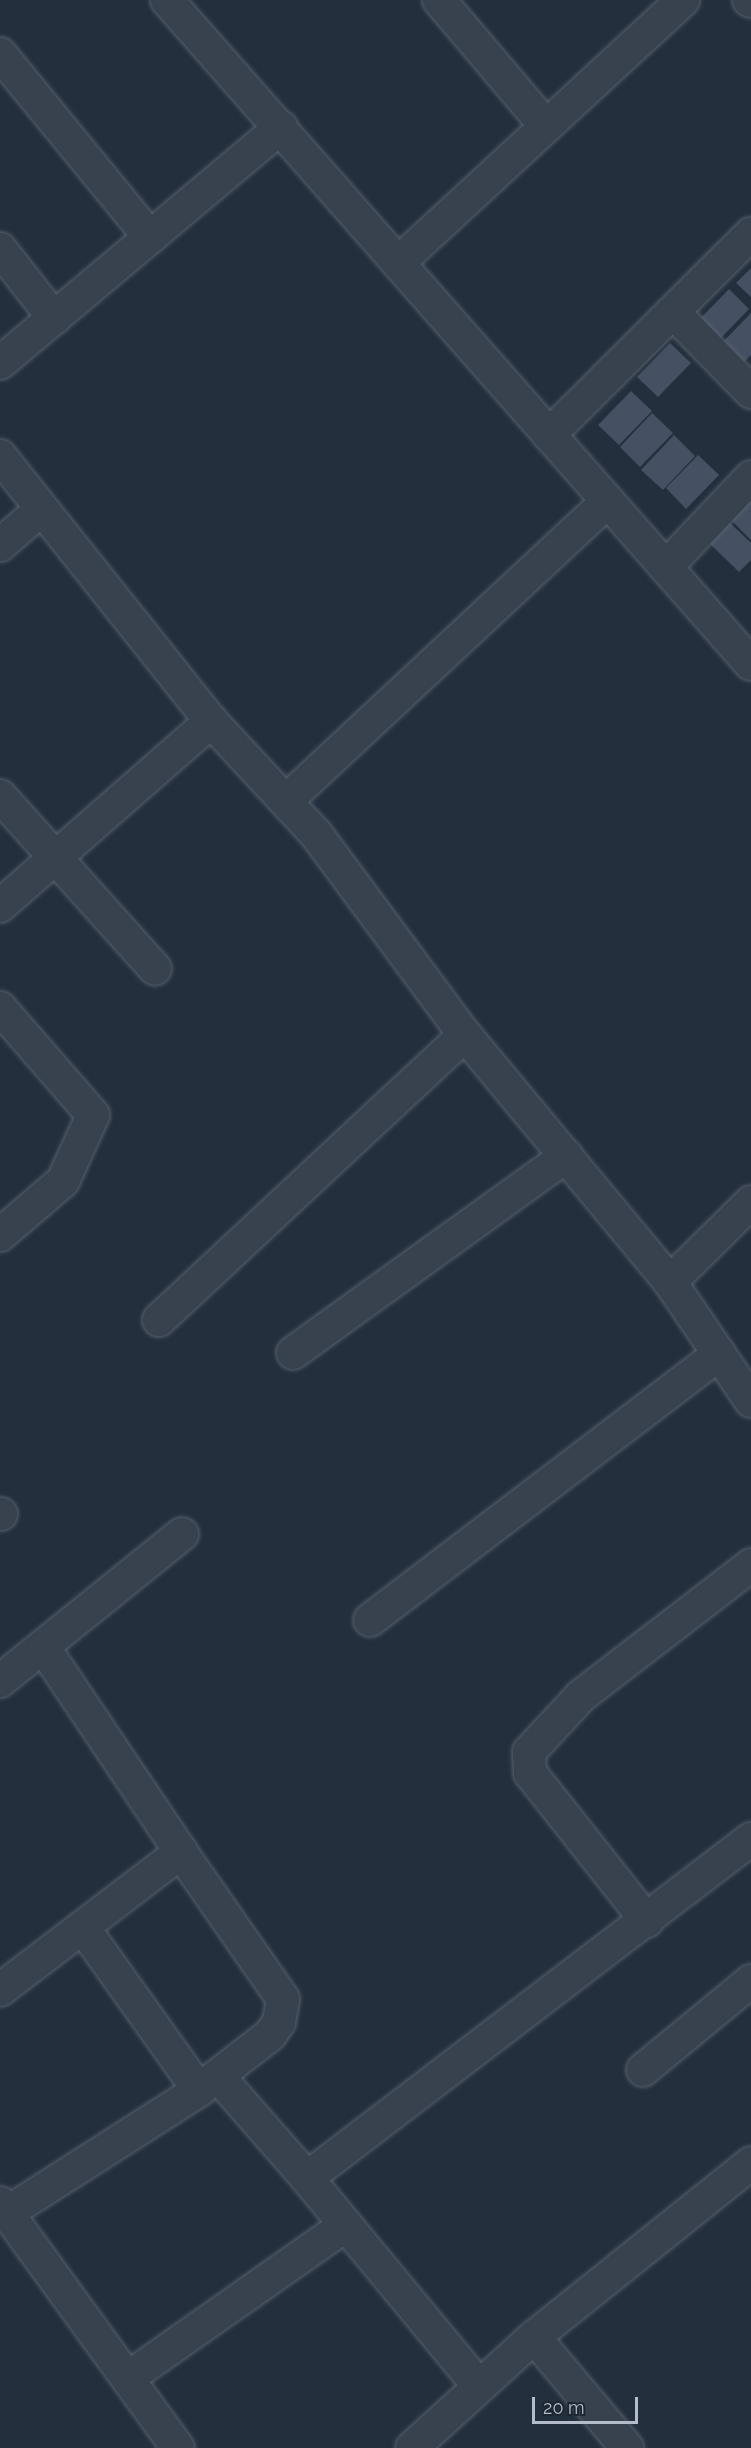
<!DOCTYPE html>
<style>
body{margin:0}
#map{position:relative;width:751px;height:2448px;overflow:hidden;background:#242f3e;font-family:Raleway,sans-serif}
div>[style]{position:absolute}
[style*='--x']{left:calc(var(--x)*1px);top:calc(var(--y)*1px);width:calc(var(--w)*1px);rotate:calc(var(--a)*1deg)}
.building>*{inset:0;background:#455162}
.roads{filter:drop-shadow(0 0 2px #565f6c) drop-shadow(0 0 2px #565f6c)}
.minor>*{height:32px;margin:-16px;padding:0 16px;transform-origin:16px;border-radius:16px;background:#38414e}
span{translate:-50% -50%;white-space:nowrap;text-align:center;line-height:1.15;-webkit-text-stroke:5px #1d2633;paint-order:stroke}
.scale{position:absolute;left:532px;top:2397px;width:106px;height:27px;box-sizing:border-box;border:3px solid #b4bcc9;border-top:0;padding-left:8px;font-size:18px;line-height:21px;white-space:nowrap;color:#b4bcc9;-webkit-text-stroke:4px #1d2633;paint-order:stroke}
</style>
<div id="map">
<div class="building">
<i style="clip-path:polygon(751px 268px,751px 297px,736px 283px)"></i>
<i style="clip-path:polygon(729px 289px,749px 309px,717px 342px,696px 323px)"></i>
<i style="clip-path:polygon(751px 313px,751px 355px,739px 367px,718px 347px)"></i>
<i style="clip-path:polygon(670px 343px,691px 363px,658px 397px,637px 377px)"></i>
<i style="clip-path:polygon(631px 391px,652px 411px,619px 445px,598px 425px)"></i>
<i style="clip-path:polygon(652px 413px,673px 433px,640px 467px,620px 447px)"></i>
<i style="clip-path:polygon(674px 435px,695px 456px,663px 490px,641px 470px)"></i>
<i style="clip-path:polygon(698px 455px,719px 475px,686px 509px,666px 488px)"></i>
<i style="clip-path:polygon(751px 498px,751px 540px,728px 517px)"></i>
<i style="clip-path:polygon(726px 519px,751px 543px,751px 560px,739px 572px,705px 539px)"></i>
</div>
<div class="roads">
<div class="minor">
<i style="--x:167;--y:0;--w:884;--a:48.67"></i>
<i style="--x:439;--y:0;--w:165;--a:49.7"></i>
<i style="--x:749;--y:0;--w:2;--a:27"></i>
<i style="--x:0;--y:54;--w:237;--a:50.7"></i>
<i style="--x:0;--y:249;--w:88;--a:52"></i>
<i style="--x:398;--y:263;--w:388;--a:-42.7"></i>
<i style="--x:673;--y:312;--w:112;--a:45.7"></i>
<i style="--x:0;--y:363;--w:367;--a:-40"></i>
<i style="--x:549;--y:435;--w:285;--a:-44.9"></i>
<i style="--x:0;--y:456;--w:339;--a:51.5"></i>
<i style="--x:211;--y:721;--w:154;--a:47.1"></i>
<i style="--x:316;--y:834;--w:250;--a:53.5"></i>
<i style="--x:465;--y:1035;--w:321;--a:50.3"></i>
<i style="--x:670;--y:1282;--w:144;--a:55.8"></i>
<i style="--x:0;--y:545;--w:55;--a:-40.6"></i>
<i style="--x:666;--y:567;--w:124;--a:-46.6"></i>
<i style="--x:0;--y:796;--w:232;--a:48.1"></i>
<i style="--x:286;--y:801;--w:440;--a:-43"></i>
<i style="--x:0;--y:906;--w:281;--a:-41.2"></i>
<i style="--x:0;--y:1008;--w:142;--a:49"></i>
<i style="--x:93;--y:1115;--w:72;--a:114.4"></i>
<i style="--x:63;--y:1181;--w:83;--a:139.4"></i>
<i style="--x:670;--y:1282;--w:114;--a:-44.6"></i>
<i style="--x:159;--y:1320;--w:418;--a:-43"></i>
<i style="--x:293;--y:1353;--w:337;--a:-35.8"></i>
<i style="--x:0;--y:1514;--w:1;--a:0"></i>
<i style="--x:370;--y:1620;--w:439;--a:-37.3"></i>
<i style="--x:0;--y:1681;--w:234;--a:-38.9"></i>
<i style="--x:647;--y:1921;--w:189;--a:-128.3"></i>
<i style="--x:530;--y:1773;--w:21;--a:-93"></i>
<i style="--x:529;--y:1752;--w:76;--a:-47.1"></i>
<i style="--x:581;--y:1696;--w:215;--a:-37.6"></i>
<i style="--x:84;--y:1929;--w:198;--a:54.5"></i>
<i style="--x:0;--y:1990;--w:228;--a:-37.3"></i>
<i style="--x:181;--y:1852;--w:246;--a:-123.9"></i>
<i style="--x:643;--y:2070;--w:140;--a:-39.5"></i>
<i style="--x:218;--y:2076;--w:135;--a:48.9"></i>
<i style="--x:0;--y:2203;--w:303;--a:54"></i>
<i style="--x:7;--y:2213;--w:228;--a:-32.6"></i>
<i style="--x:199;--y:2090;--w:90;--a:-37.8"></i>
<i style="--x:270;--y:2035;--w:16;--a:-55"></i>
<i style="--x:279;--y:2022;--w:23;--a:-80"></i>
<i style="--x:283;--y:1999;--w:179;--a:-124.8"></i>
<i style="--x:534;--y:2337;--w:145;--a:50"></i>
<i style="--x:128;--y:2378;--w:266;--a:-35.1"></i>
<i style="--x:479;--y:2386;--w:270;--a:-129.6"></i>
<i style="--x:307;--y:2178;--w:559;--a:-37.36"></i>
<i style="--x:412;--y:2448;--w:165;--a:-42.3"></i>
<i style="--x:534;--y:2337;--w:278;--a:-38.7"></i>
</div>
</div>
<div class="scale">20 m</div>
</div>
